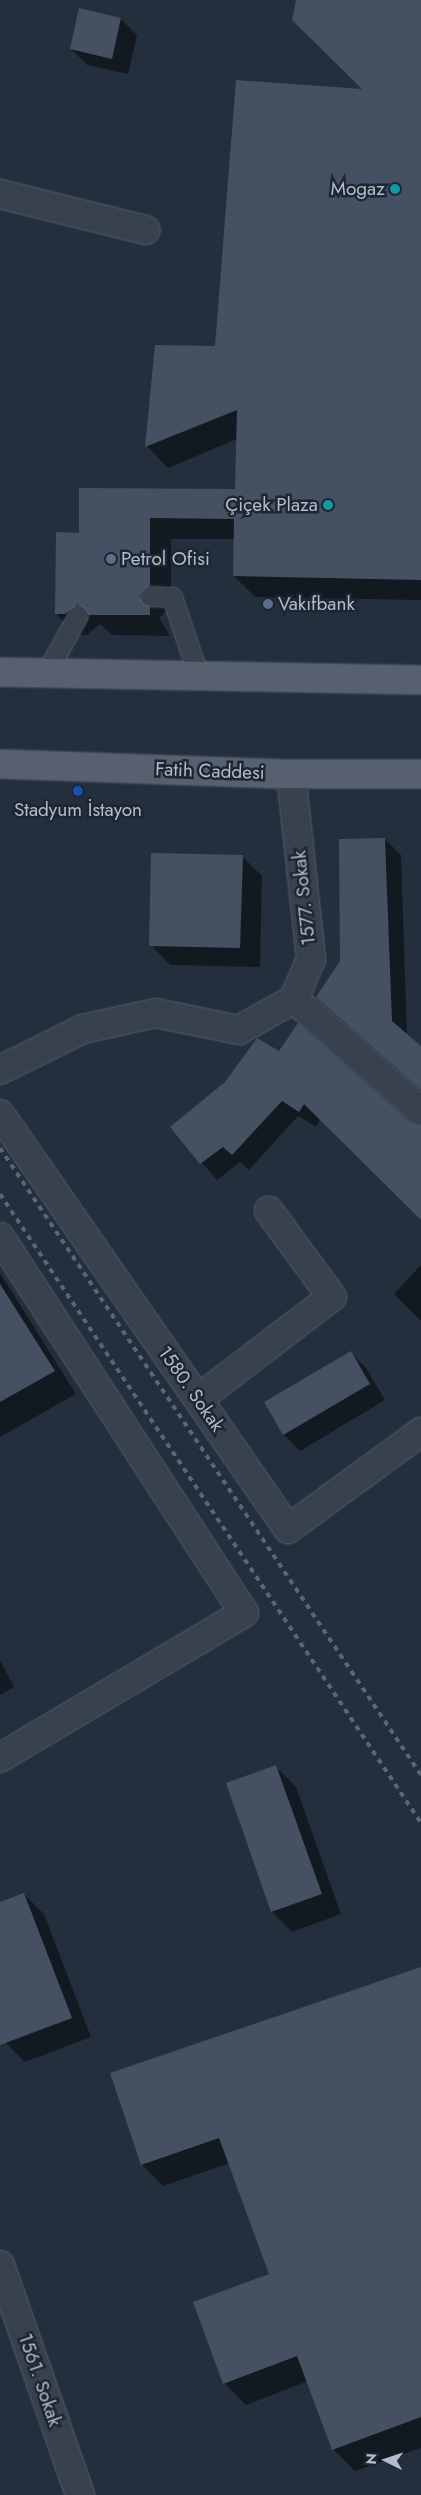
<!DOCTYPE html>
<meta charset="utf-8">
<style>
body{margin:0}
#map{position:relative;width:421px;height:2495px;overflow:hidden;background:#242f3e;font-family:Jost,sans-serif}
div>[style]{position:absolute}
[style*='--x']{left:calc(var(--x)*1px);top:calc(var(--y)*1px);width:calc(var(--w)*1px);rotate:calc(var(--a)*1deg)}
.shadow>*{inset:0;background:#0007}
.building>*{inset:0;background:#455162}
.roads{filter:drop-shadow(0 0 1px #565f6c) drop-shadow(0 0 1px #565f6c)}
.lane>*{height:19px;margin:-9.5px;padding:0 9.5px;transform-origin:9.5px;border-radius:9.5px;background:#38414e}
.street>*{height:28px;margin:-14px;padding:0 14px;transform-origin:14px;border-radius:14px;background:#38414e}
.primary>*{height:28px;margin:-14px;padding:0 14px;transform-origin:14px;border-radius:14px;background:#56606e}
.rail>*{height:4px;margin-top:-2px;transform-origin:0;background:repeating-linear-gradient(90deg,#5a6575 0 5px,transparent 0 10px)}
.dots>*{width:14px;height:14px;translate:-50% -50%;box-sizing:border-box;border:2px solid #1d2633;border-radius:50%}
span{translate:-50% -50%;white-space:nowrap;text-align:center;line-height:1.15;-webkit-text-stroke:5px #1d2633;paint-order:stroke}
.poi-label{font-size:19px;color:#b4bcc9}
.right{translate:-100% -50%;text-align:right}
.left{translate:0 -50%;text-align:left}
.street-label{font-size:19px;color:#b4bcc9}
.north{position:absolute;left:361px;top:2435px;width:50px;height:50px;-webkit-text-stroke:4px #1d2633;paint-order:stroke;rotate:274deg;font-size:14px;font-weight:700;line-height:20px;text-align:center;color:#b4bcc9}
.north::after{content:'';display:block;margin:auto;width:18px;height:22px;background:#b4bcc9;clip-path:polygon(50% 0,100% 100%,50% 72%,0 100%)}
</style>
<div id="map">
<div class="shadow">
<i style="clip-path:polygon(298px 0,421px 0,421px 600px,255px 597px,234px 576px,235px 539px,171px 539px,171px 606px,159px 618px,170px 636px,112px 635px,100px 624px,87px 635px,78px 635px,56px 614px,80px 534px,236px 491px,237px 439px,168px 468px,147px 446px,156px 346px,216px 348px,365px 91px)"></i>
<i style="clip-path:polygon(121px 19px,137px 35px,128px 74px,87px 65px,71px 49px)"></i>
<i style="clip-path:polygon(385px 839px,401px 855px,407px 1035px,421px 1047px,421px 1090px,317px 997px,341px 962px)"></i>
<i style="clip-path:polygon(242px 856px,262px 876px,260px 967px,170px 965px,151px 945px)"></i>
<i style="clip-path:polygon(226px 1083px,421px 1126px,421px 1218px,320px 1119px,316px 1127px,298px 1116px,249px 1170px,240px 1162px,217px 1180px,172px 1128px)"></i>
<i style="clip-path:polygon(421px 1265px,421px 1321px,394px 1294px)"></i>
<i style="clip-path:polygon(0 1273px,76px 1394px,0 1437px)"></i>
<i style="clip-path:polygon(350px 1352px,366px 1368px,385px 1400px,300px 1451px,284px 1435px,265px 1402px)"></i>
<i style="clip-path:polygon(0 1660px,14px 1687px,0 1695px)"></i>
<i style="clip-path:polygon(276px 1767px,296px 1787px,341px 1914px,292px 1932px,272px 1912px,227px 1784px)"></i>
<i style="clip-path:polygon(24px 1894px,44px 1914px,91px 2037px,25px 2062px,6px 2043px,0 2028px,0 1903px)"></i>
<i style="clip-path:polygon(421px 1969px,421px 2448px,355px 2471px,333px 2449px,308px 2381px,246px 2405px,224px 2383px,271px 2274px,230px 2163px,163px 2186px,142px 2165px)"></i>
</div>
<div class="building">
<i style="clip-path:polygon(296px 0,421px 0,421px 580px,233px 576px,234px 519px,150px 518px,150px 585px,139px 596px,150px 607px,150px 615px,89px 615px,78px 604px,65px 614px,55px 614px,56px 532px,79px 533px,79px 488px,235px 489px,237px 410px,145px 447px,155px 345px,215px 346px,236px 80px,362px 89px,292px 20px)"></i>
<i style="clip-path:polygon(79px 8px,121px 18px,112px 59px,70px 49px)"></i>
<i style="clip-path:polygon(385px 838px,392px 1021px,421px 1046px,421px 1090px,316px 997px,340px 961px,339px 839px)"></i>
<i style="clip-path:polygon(151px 853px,243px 855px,240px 948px,149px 946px)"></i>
<i style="clip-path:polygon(298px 1023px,411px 1123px,421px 1126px,421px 1220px,304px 1104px,299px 1112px,282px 1101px,232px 1155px,223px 1147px,200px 1164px,170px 1127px,225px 1082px,257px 1038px,279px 1051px)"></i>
<i style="clip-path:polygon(0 1284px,55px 1371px,0 1402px)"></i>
<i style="clip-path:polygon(351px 1351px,370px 1384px,283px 1435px,264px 1402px)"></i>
<i style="clip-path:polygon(276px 1765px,322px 1894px,271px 1912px,226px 1783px)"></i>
<i style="clip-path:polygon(24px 1893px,72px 2018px,0 2045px,0 1902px)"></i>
<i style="clip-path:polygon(421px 1967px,421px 2417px,332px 2450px,297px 2356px,223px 2384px,193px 2302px,269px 2274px,219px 2138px,141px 2165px,110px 2073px)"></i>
</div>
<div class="roads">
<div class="lane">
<i style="--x:150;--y:596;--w:22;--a:3"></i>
<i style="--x:172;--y:597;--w:84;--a:71.4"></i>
<i style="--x:46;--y:673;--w:66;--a:-61.1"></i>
</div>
<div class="street">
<i style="--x:0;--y:194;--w:150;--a:13.9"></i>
<i style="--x:291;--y:774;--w:186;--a:83.8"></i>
<i style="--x:311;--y:959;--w:43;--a:113"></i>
<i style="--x:294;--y:999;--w:169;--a:41.4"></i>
<i style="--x:0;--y:1070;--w:93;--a:-26.3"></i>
<i style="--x:83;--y:1029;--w:75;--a:-12.4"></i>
<i style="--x:156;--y:1013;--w:85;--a:11.6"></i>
<i style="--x:239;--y:1030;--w:63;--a:-29.4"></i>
<i style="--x:0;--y:1114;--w:505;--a:55.24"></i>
<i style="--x:288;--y:1529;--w:165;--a:-36.1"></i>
<i style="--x:0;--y:1237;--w:448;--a:57"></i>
<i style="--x:244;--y:1613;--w:284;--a:149.3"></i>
<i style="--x:198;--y:1399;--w:168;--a:-37.3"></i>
<i style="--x:332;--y:1297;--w:107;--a:-126.2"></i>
<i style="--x:0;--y:2265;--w:244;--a:70.8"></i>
</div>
<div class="primary">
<i style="--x:0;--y:672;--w:421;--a:1.1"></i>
<i style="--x:0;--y:764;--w:291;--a:2"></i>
<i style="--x:291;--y:774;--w:130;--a:0"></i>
</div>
</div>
<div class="rail">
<i style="--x:0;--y:1148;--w:755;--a:56.12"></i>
<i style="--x:0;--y:1194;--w:757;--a:56.2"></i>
</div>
<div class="dots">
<i style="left:395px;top:189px;background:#0f9aa8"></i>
<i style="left:328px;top:505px;background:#0f9aa8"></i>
<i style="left:111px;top:559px;background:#5c6f8a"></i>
<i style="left:268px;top:604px;background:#5c6f8a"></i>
<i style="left:78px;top:791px;background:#1a4fb4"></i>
</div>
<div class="poi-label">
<span class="right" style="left:385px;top:189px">Mogaz</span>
<span class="right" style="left:318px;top:505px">Çiçek Plaza</span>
<span class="left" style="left:121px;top:559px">Petrol Ofisi</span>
<span class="left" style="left:278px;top:604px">Vakıfbank</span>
<span style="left:78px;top:810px">Stadyum İstayon</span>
</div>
<div class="street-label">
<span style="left:210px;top:771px;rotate:2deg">Fatih Caddesi</span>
<span style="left:304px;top:898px;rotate:-96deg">1577. Sokak</span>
<span style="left:191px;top:1389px;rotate:55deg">1580. Sokak</span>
<span style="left:40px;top:2380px;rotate:71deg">1561. Sokak</span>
</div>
<div class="north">N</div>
</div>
